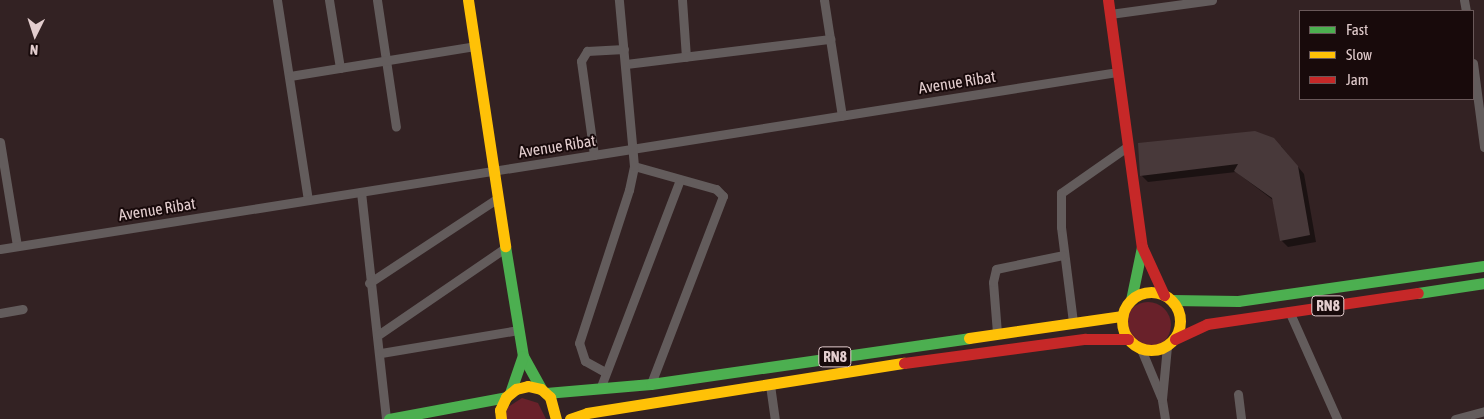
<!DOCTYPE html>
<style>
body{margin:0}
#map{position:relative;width:1484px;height:419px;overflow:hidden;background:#332223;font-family:"Asap Condensed",sans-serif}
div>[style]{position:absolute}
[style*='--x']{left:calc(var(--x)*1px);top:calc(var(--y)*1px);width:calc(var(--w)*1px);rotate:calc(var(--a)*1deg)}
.green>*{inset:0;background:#69212a}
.round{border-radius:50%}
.shadow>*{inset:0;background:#0007}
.building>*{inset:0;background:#48393a}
.street>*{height:9px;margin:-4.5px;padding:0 4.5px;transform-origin:4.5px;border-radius:4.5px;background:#635c5c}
.fast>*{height:11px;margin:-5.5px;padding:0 5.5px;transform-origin:5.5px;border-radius:5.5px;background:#4caf50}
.slow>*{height:11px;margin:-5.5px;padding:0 5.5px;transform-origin:5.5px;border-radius:5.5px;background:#ffc107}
.slow>.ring{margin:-5.5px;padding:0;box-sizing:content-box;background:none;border:11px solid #ffc107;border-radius:50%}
.jam>*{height:11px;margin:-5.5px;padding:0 5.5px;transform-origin:5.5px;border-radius:5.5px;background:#c62828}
span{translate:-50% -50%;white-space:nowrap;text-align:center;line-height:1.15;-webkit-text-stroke:4px #180a0b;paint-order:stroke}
.shield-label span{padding:1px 4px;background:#180a0b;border:1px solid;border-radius:4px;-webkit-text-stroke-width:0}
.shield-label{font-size:15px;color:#e3cdce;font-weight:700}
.street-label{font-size:16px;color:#e3cdce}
.legend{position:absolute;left:1299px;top:10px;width:175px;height:90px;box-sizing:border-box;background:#180a0b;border:1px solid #695859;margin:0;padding:6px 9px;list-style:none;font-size:15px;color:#e3cdce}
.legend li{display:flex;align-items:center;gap:10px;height:25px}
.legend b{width:25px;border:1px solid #695859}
.north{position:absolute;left:10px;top:10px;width:50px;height:50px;-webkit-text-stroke:4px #180a0b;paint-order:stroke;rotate:184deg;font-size:14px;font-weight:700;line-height:20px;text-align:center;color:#e3cdce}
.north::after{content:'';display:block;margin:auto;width:18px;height:22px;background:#e3cdce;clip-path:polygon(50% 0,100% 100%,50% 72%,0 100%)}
</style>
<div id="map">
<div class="green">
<i class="round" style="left:1125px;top:302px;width:46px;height:46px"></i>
<i style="clip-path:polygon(522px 398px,538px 403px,546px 419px,504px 419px,508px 407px)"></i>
</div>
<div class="shadow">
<i style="clip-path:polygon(1281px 146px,1304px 174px,1316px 242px,1288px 247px,1281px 240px,1273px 200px,1236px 172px,1148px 182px,1141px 175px)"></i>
</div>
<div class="building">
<i style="clip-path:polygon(1255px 131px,1274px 138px,1298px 166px,1310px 235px,1280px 241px,1272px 198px,1234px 171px,1238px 164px,1140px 176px,1138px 143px)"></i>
</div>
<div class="street">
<i style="--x:277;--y:0;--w:202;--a:81.2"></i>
<i style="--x:329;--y:0;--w:69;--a:80.8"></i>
<i style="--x:377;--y:0;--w:128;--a:81.5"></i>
<i style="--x:682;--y:0;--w:57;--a:86"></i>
<i style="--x:824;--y:0;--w:117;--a:81.2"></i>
<i style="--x:1464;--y:0;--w:11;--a:80"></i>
<i style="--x:1110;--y:14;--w:103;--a:-7.8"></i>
<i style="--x:1473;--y:63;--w:85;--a:82.5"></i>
<i style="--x:626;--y:64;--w:206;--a:-7"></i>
<i style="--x:290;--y:76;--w:187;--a:-9.2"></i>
<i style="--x:0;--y:142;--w:105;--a:80.7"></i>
<i style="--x:594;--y:155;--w:95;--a:-97.9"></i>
<i style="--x:581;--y:61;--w:12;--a:-59"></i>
<i style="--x:587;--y:51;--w:37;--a:-3"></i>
<i style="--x:634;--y:166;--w:85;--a:15.7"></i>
<i style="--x:716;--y:189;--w:10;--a:45"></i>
<i style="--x:723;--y:196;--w:201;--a:111"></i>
<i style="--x:361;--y:192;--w:228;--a:83.7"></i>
<i style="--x:0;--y:249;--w:1132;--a:-9"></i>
<i style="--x:369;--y:283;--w:154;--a:-33.4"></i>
<i style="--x:1289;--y:311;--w:118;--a:66"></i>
<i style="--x:0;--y:313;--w:23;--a:-10"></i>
<i style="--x:1073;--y:322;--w:96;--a:-97.2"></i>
<i style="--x:1061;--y:227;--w:34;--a:-90"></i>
<i style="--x:1061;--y:193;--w:82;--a:-35"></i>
<i style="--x:997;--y:333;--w:51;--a:-94.5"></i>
<i style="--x:993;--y:282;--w:13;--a:-77"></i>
<i style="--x:996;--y:269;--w:68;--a:-11.8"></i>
<i style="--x:378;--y:335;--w:154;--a:-34.4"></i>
<i style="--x:1141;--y:349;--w:52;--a:67.4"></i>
<i style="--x:381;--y:353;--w:139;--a:-9.5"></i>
<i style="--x:605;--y:372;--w:23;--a:-151"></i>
<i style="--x:585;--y:361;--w:19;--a:-108"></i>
<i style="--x:579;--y:343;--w:161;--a:-71.9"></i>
<i style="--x:629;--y:190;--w:25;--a:-78"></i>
<i style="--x:634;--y:166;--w:167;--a:-95.2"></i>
<i style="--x:770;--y:385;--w:34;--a:82"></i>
<i style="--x:600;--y:389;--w:224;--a:-69.1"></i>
<i style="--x:1238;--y:394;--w:25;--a:83"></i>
<i style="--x:1165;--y:419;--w:20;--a:-99"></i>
<i style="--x:1162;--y:399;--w:53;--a:-84.6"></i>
<i style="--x:1455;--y:419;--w:30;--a:-15"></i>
</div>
<div class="fast">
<i style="--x:505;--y:246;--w:111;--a:80.7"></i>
<i style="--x:523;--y:356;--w:38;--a:61"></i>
<i style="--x:1418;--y:293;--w:67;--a:-8.6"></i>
<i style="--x:1131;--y:300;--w:54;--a:-78.3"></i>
<i style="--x:1172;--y:300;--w:66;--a:0.9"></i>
<i style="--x:1238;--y:301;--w:248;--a:-8.1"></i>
<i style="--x:510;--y:393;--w:39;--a:-71"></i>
<i style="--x:546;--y:393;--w:105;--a:-4.9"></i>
<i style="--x:651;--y:384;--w:321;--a:-8.2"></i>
<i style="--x:389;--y:419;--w:119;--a:-10.6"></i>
</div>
<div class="slow">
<i style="--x:468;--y:0;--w:249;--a:81.4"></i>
<i class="ring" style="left:1122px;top:292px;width:47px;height:47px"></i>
<i style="--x:969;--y:338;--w:155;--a:-8.2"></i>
<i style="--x:501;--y:419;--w:9;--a:-96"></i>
<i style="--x:500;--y:410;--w:14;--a:-65"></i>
<i style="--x:506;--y:397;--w:13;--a:-39"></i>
<i style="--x:516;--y:389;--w:12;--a:-14"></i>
<i style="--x:528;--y:386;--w:13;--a:13"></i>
<i style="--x:541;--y:389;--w:12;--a:42"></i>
<i style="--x:550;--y:397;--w:23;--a:75"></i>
<i style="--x:570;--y:419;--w:18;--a:-19"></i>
<i style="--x:587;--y:413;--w:321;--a:-9"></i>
</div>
<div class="jam">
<i style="--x:1108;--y:0;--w:249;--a:82.2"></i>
<i style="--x:1142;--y:247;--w:53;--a:65.4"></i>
<i style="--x:1175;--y:339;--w:35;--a:-25"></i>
<i style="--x:1207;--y:324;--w:213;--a:-8.4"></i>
<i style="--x:904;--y:363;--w:183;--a:-7.6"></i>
<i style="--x:1085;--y:339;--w:43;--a:0"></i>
</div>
<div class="shield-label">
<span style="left:1328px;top:306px">RN8</span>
<span style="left:835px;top:357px">RN8</span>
</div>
<div class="street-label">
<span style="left:957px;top:82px;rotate:-9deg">Avenue Ribat</span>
<span style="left:557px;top:146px;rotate:-9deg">Avenue Ribat</span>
<span style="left:157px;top:209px;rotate:-9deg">Avenue Ribat</span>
</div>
<ul class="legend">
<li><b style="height:6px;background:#4caf50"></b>Fast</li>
<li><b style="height:6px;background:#ffc107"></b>Slow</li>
<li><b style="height:6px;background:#c62828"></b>Jam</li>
</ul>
<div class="north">N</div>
</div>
